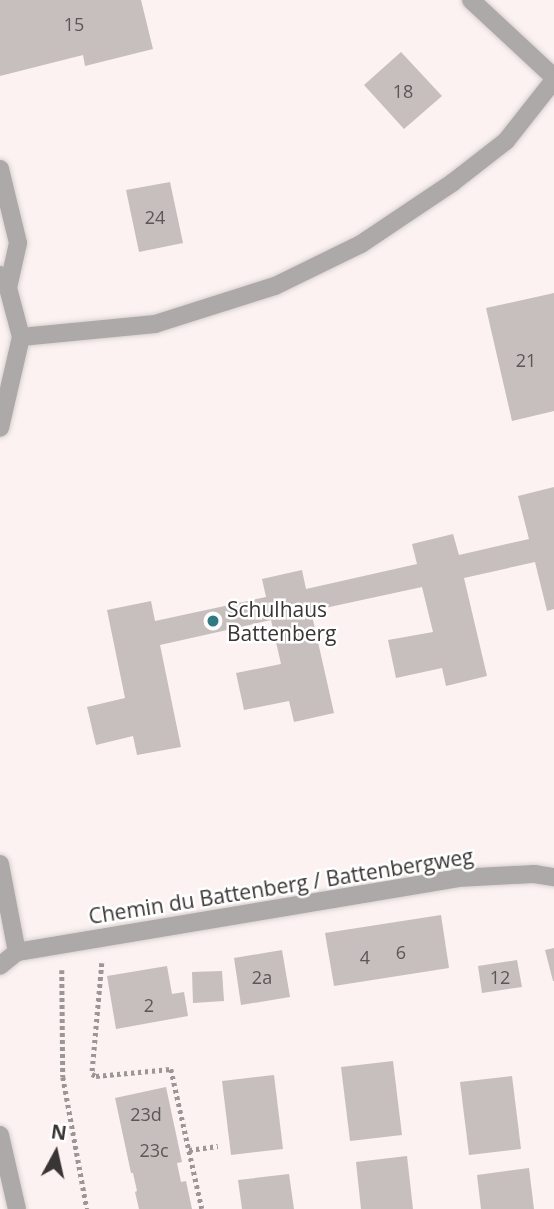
<!DOCTYPE html>
<style>
body{margin:0}
#map{position:relative;width:554px;height:1209px;overflow:hidden;background:#fbf2f1;font-family:"Open Sans",sans-serif}
div>[style]{position:absolute}
[style*='--x']{left:calc(var(--x)*1px);top:calc(var(--y)*1px);width:calc(var(--w)*1px);rotate:calc(var(--a)*1deg)}
.building>*{inset:0;background:#c7bebe}
.path>*{height:4.5px;margin-top:-2.25px;transform-origin:0;background:repeating-linear-gradient(90deg,#9d9696 0 3.5px,transparent 0 7px)}
.roads{filter:drop-shadow(0 0 2px #d8d0cf) drop-shadow(0 0 2px #d8d0cf)}
.minor>*{height:18px;margin:-9px;padding:0 9px;transform-origin:9px;border-radius:9px;background:#ada9a9}
.dots>*{width:19px;height:19px;translate:-50% -50%;box-sizing:border-box;border:4px solid #fff;border-radius:50%}
span{translate:-50% -50%;white-space:nowrap;text-align:center;line-height:1.15;-webkit-text-stroke:5px #fff;paint-order:stroke}
.number-label{font-size:18px;color:#5c5757}
.number-label span{-webkit-text-stroke-width:0}
.poi-label{font-size:21px;color:#393535}
.left{translate:0 -50%;text-align:left}
.street-label{font-size:21px;color:#393535}
.north{position:absolute;left:21px;top:1118px;width:70px;height:70px;-webkit-text-stroke:5px #fff;paint-order:stroke;rotate:8deg;font-size:19px;font-weight:700;line-height:28px;text-align:center;color:#393535}
.north::after{content:'';display:block;margin:auto;width:24px;height:32px;background:#393535;clip-path:polygon(50% 0,100% 100%,50% 72%,0 100%)}
</style>
<div id="map">
<div class="building">
<i style="clip-path:polygon(0 0,141px 0,153px 49px,85px 66px,83px 55px,0 76px)"></i>
<i style="clip-path:polygon(401px 52px,442px 96px,404px 129px,364px 85px)"></i>
<i style="clip-path:polygon(170px 182px,183px 243px,139px 252px,126px 190px)"></i>
<i style="clip-path:polygon(554px 293px,554px 411px,512px 421px,486px 308px)"></i>
<i style="clip-path:polygon(554px 487px,554px 609px,547px 611px,535px 562px,464px 578px,487px 676px,446px 686px,442px 668px,396px 678px,388px 640px,433px 632px,422px 587px,311px 611px,334px 713px,294px 722px,289px 701px,244px 710px,236px 673px,281px 664px,271px 620px,160px 645px,181px 747px,137px 755px,133px 736px,96px 745px,87px 707px,125px 698px,107px 610px,151px 601px,155px 621px,266px 597px,262px 579px,302px 570px,306px 589px,417px 564px,412px 544px,453px 534px,459px 555px,529px 539px,518px 496px)"></i>
<i style="clip-path:polygon(441px 915px,449px 968px,334px 986px,325px 933px)"></i>
<i style="clip-path:polygon(554px 948px,554px 981px,553px 981px,545px 950px)"></i>
<i style="clip-path:polygon(282px 950px,290px 997px,241px 1005px,234px 958px)"></i>
<i style="clip-path:polygon(517px 960px,522px 987px,482px 993px,478px 966px)"></i>
<i style="clip-path:polygon(167px 966px,172px 994px,184px 992px,188px 1016px,116px 1029px,107px 976px)"></i>
<i style="clip-path:polygon(222px 971px,224px 1001px,193px 1003px,192px 972px)"></i>
<i style="clip-path:polygon(393px 1061px,402px 1135px,350px 1141px,341px 1067px)"></i>
<i style="clip-path:polygon(274px 1075px,283px 1149px,231px 1155px,222px 1081px)"></i>
<i style="clip-path:polygon(512px 1076px,521px 1149px,469px 1155px,460px 1082px)"></i>
<i style="clip-path:polygon(166px 1087px,182px 1162px,177px 1163px,181px 1182px,186px 1181px,192px 1209px,139px 1209px,135px 1192px,137px 1191px,133px 1173px,131px 1173px,115px 1098px)"></i>
<i style="clip-path:polygon(407px 1156px,413px 1209px,361px 1209px,356px 1162px)"></i>
<i style="clip-path:polygon(529px 1168px,534px 1209px,481px 1209px,477px 1175px)"></i>
<i style="clip-path:polygon(289px 1174px,294px 1209px,242px 1209px,238px 1180px)"></i>
</div>
<div class="path">
<i style="--x:102;--y:963;--w:111;--a:95.1"></i>
<i style="--x:92;--y:1074;--w:4;--a:27"></i>
<i style="--x:96;--y:1076;--w:75;--a:-5.3"></i>
<i style="--x:171;--y:1069;--w:143;--a:77.5"></i>
<i style="--x:62;--y:970;--w:107;--a:89.5"></i>
<i style="--x:63;--y:1077;--w:134;--a:79.7"></i>
<i style="--x:189;--y:1150;--w:29;--a:-8"></i>
</div>
<div class="roads">
<div class="minor">
<i style="--x:471;--y:0;--w:113;--a:42.9"></i>
<i style="--x:0;--y:169;--w:76;--a:76.3"></i>
<i style="--x:18;--y:243;--w:46;--a:102.5"></i>
<i style="--x:0;--y:275;--w:15;--a:58"></i>
<i style="--x:8;--y:288;--w:51;--a:75.1"></i>
<i style="--x:21;--y:337;--w:93;--a:103"></i>
<i style="--x:21;--y:337;--w:135;--a:-5.5"></i>
<i style="--x:155;--y:324;--w:126;--a:-17.6"></i>
<i style="--x:275;--y:286;--w:96;--a:-26"></i>
<i style="--x:361;--y:244;--w:110;--a:-33.8"></i>
<i style="--x:452;--y:183;--w:68;--a:-37.9"></i>
<i style="--x:506;--y:141;--w:78;--a:-51.8"></i>
<i style="--x:0;--y:864;--w:90;--a:79.1"></i>
<i style="--x:17;--y:952;--w:22;--a:141"></i>
<i style="--x:17;--y:952;--w:446;--a:-9.5"></i>
<i style="--x:457;--y:878;--w:77;--a:-3"></i>
<i style="--x:534;--y:874;--w:20;--a:9"></i>
<i style="--x:0;--y:1135;--w:76;--a:77.1"></i>
</div>
</div>
<div class="dots">
<i style="left:213px;top:621px;background:#317a81"></i>
</div>
<div class="number-label">
<span style="left:74px;top:24px">15</span>
<span style="left:403px;top:91px">18</span>
<span style="left:155px;top:217px">24</span>
<span style="left:526px;top:360px">21</span>
<span style="left:401px;top:952px">6</span>
<span style="left:365px;top:957px">4</span>
<span style="left:262px;top:977px">2a</span>
<span style="left:500px;top:977px">12</span>
<span style="left:149px;top:1005px">2</span>
<span style="left:146px;top:1114px">23d</span>
<span style="left:154px;top:1150px">23c</span>
</div>
<div class="poi-label">
<span class="left" style="left:227px;top:621px">Schulhaus<br>Battenberg</span>
</div>
<div class="street-label">
<span style="left:281px;top:886px;rotate:-9deg">Chemin du Battenberg / Battenbergweg</span>
</div>
<div class="north">N</div>
</div>
